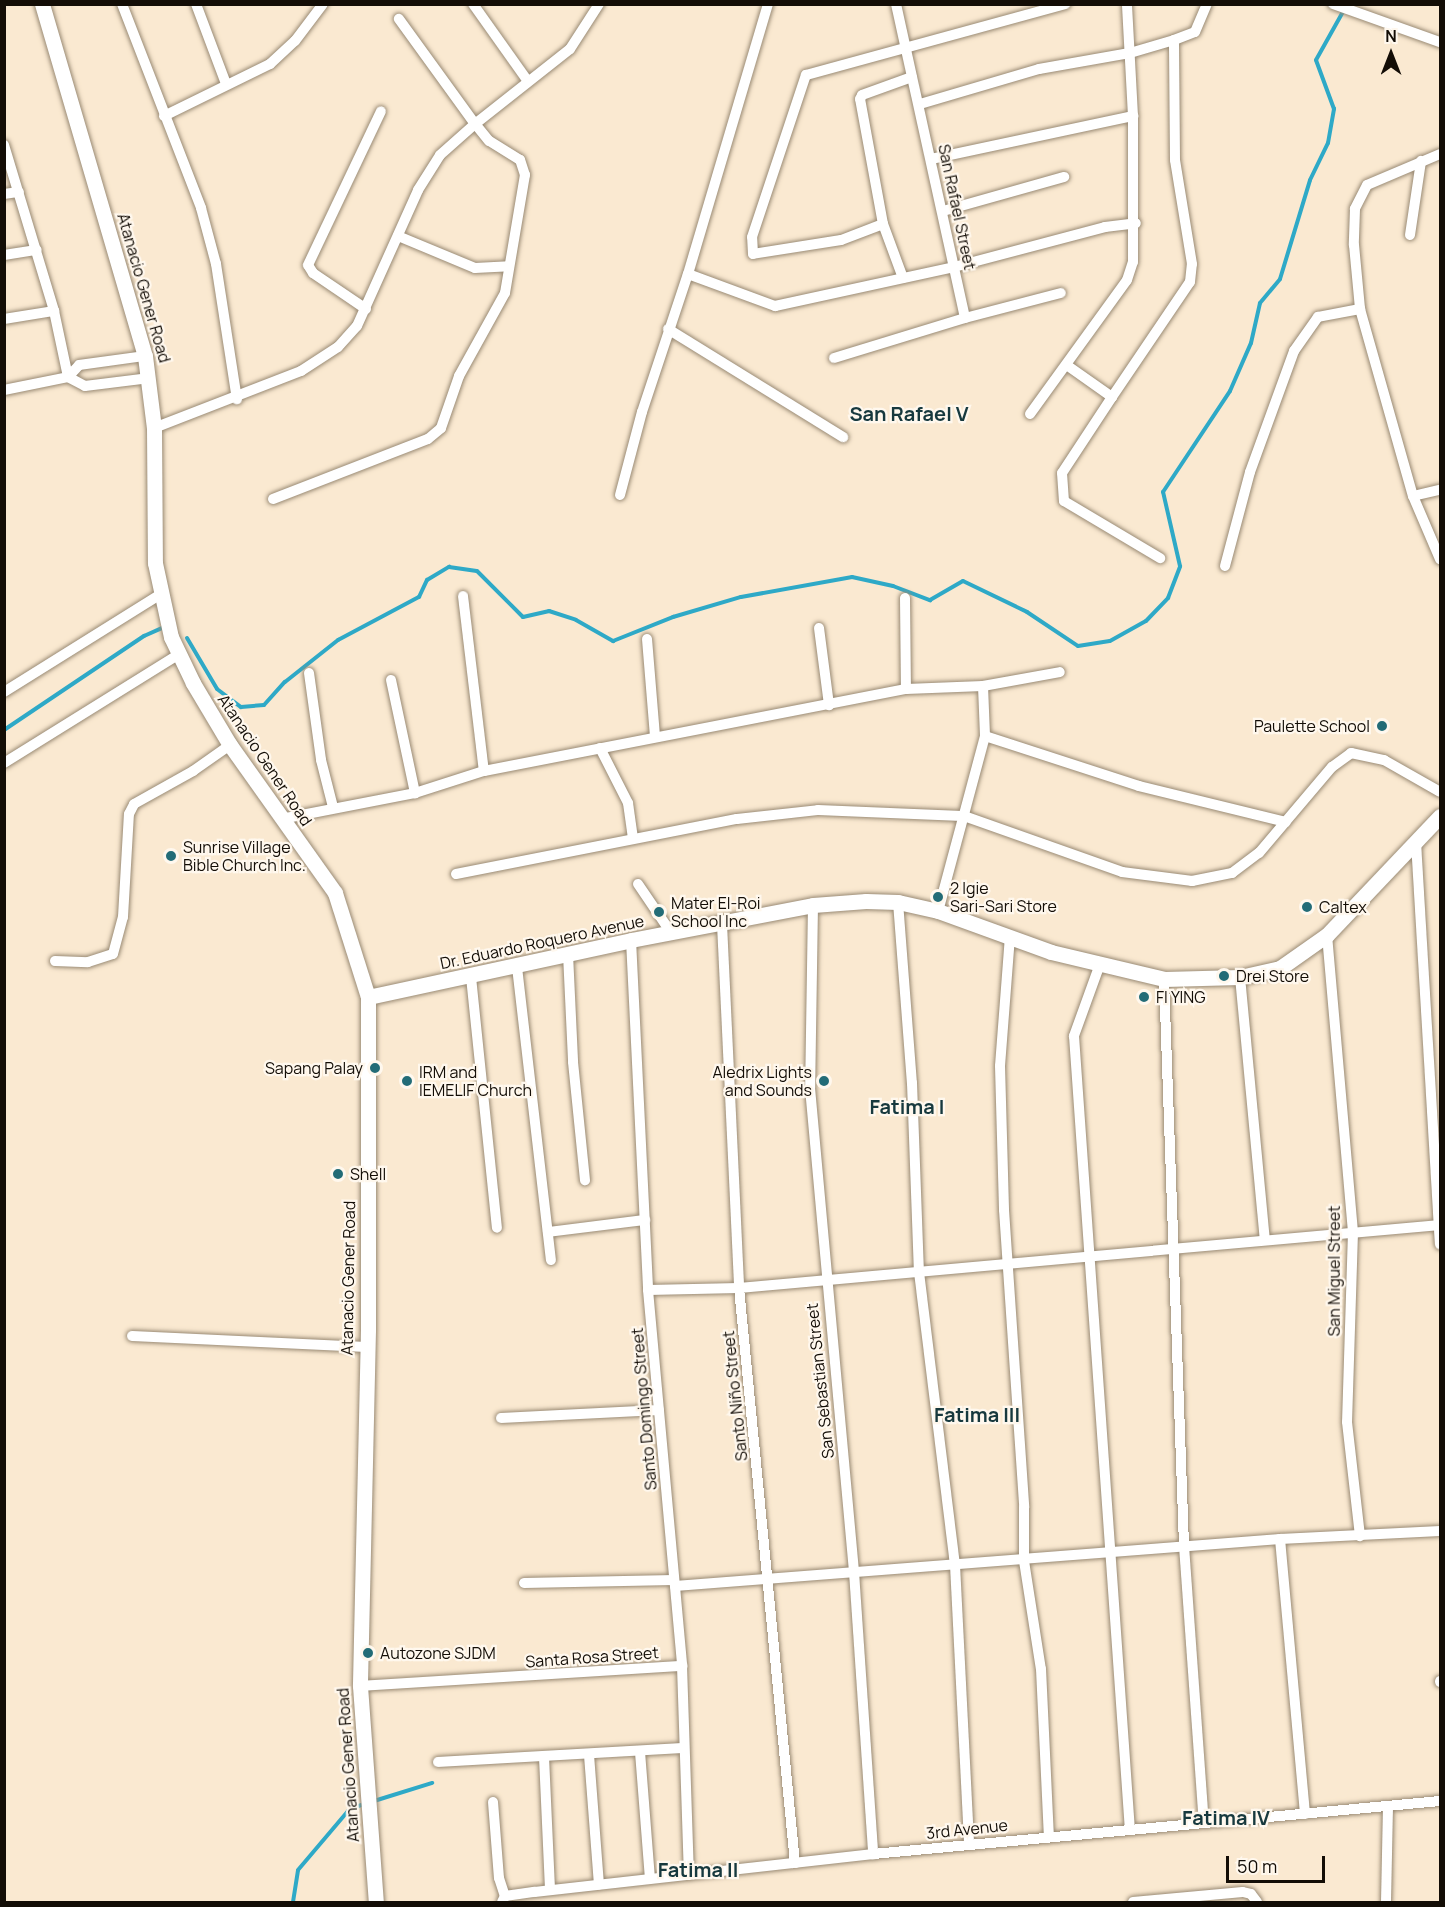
<!DOCTYPE html>
<meta charset="utf-8">
<style>
body{margin:0}
#map{position:relative;width:1445px;height:1907px;overflow:hidden;background:#fae9d1;font-family:Manrope,sans-serif}
div>[style]{position:absolute}
[style*='--x']{left:calc(var(--x)*1px);top:calc(var(--y)*1px);width:calc(var(--w)*1px);rotate:calc(var(--a)*1deg)}
.stream>*{height:4px;margin:-2px;padding:0 2px;transform-origin:2px;border-radius:2px;background:#2ea9c7}
.roads{filter:drop-shadow(0 0 2px #998a74) drop-shadow(0 0 2px #998a74)}
.street>*{height:10px;margin:-5px;padding:0 5px;transform-origin:5px;border-radius:5px;background:#fff}
.secondary>*{height:15px;margin:-7.5px;padding:0 7.5px;transform-origin:7.5px;border-radius:7.5px;background:#fff}
.dots>*{width:16px;height:16px;translate:-50% -50%;box-sizing:border-box;border:3px solid #fff8ee;border-radius:50%}
span{translate:-50% -50%;white-space:nowrap;text-align:center;line-height:1.15;-webkit-text-stroke:4.5px #fff8ee;paint-order:stroke}
.street-label{font-size:16px;color:#130d06}
.poi-label{font-size:16px;color:#130d06}
.right{translate:-100% -50%;text-align:right}
.left{translate:0 -50%;text-align:left}
.quarter-label{font-size:20px;color:#17393e;font-weight:700}
.frame{position:absolute;inset:0;border:6px solid #130d06;pointer-events:none}
.north{position:absolute;left:1361px;top:24px;width:60px;height:60px;-webkit-text-stroke:4px #fff8ee;paint-order:stroke;rotate:0deg;font-size:16px;font-weight:700;line-height:24px;text-align:center;color:#130d06}
.north::after{content:'';display:block;margin:auto;width:21px;height:27px;background:#130d06;clip-path:polygon(50% 0,100% 100%,50% 72%,0 100%)}
.scale{position:absolute;left:1226px;top:1856px;width:99px;height:27px;box-sizing:border-box;border:3px solid #130d06;border-top:0;padding-left:8px;font-size:18px;line-height:21px;white-space:nowrap;color:#130d06;-webkit-text-stroke:4px #fff8ee;paint-order:stroke}
</style>
<div id="map">
<div class="stream">
<i style="--x:187;--y:638;--w:59;--a:59.5"></i>
<i style="--x:217;--y:689;--w:30;--a:37"></i>
<i style="--x:241;--y:707;--w:23;--a:-5"></i>
<i style="--x:264;--y:705;--w:31;--a:-48"></i>
<i style="--x:285;--y:682;--w:68;--a:-38.4"></i>
<i style="--x:338;--y:640;--w:92;--a:-28"></i>
<i style="--x:419;--y:597;--w:19;--a:-65"></i>
<i style="--x:427;--y:580;--w:26;--a:-31"></i>
<i style="--x:449;--y:567;--w:28;--a:8"></i>
<i style="--x:477;--y:571;--w:65;--a:45"></i>
<i style="--x:523;--y:617;--w:27;--a:-13"></i>
<i style="--x:549;--y:611;--w:28;--a:18"></i>
<i style="--x:576;--y:620;--w:43;--a:29.6"></i>
<i style="--x:613;--y:641;--w:65;--a:-21.8"></i>
<i style="--x:673;--y:617;--w:71;--a:-16.4"></i>
<i style="--x:741;--y:597;--w:113;--a:-10.2"></i>
<i style="--x:852;--y:577;--w:42;--a:12.4"></i>
<i style="--x:893;--y:586;--w:40;--a:21"></i>
<i style="--x:930;--y:600;--w:38;--a:-30"></i>
<i style="--x:963;--y:581;--w:71;--a:25.8"></i>
<i style="--x:1027;--y:612;--w:61;--a:33.7"></i>
<i style="--x:1078;--y:646;--w:32;--a:-9"></i>
<i style="--x:1110;--y:641;--w:41;--a:-29.1"></i>
<i style="--x:1146;--y:621;--w:32;--a:-46"></i>
<i style="--x:1168;--y:598;--w:34;--a:-69"></i>
<i style="--x:1180;--y:566;--w:76;--a:-102.9"></i>
<i style="--x:1163;--y:492;--w:121;--a:-56.4"></i>
<i style="--x:1230;--y:391;--w:52;--a:-66.4"></i>
<i style="--x:1251;--y:343;--w:41;--a:-77.3"></i>
<i style="--x:1260;--y:303;--w:31;--a:-50"></i>
<i style="--x:1280;--y:279;--w:103;--a:-73.1"></i>
<i style="--x:1310;--y:180;--w:41;--a:-64.1"></i>
<i style="--x:1328;--y:143;--w:35;--a:-80"></i>
<i style="--x:1334;--y:109;--w:52;--a:-110.2"></i>
<i style="--x:1316;--y:60;--w:57;--a:-60.8"></i>
<i style="--x:4;--y:730;--w:169;--a:-33.9"></i>
<i style="--x:144;--y:636;--w:20;--a:-24"></i>
<i style="--x:374;--y:1801;--w:61;--a:-17.2"></i>
<i style="--x:293;--y:1902;--w:32;--a:-81"></i>
<i style="--x:298;--y:1870;--w:77;--a:-49.7"></i>
<i style="--x:348;--y:1811;--w:14;--a:-25"></i>
</div>
<div class="roads">
<div class="street">
<i style="--x:122;--y:4;--w:219;--a:68.8"></i>
<i style="--x:201;--y:208;--w:58;--a:75"></i>
<i style="--x:216;--y:264;--w:137;--a:81.2"></i>
<i style="--x:196;--y:4;--w:85;--a:69.4"></i>
<i style="--x:473;--y:4;--w:93;--a:54.6"></i>
<i style="--x:896;--y:4;--w:321;--a:77.6"></i>
<i style="--x:965;--y:318;--w:99;--a:-14.6"></i>
<i style="--x:1333;--y:4;--w:114;--a:19.6"></i>
<i style="--x:920;--y:104;--w:124;--a:-16.4"></i>
<i style="--x:1039;--y:69;--w:92;--a:-10"></i>
<i style="--x:1130;--y:53;--w:46;--a:-16.5"></i>
<i style="--x:1174;--y:40;--w:22;--a:-21"></i>
<i style="--x:1195;--y:32;--w:30;--a:-67"></i>
<i style="--x:164;--y:116;--w:118;--a:-26.1"></i>
<i style="--x:270;--y:64;--w:34;--a:-43"></i>
<i style="--x:295;--y:41;--w:46;--a:-52.9"></i>
<i style="--x:4;--y:145;--w:173;--a:73.2"></i>
<i style="--x:54;--y:311;--w:67;--a:78"></i>
<i style="--x:1440;--y:154;--w:79;--a:157"></i>
<i style="--x:1367;--y:185;--w:27;--a:117"></i>
<i style="--x:1355;--y:209;--w:36;--a:92"></i>
<i style="--x:1354;--y:245;--w:64;--a:84.6"></i>
<i style="--x:1360;--y:309;--w:194;--a:74.2"></i>
<i style="--x:1413;--y:496;--w:69;--a:66.8"></i>
<i style="--x:931;--y:159;--w:207;--a:-12"></i>
<i style="--x:4;--y:194;--w:15;--a:-8"></i>
<i style="--x:943;--y:211;--w:126;--a:-15.7"></i>
<i style="--x:883;--y:224;--w:45;--a:159.1"></i>
<i style="--x:841;--y:240;--w:89;--a:171"></i>
<i style="--x:753;--y:254;--w:17;--a:-93"></i>
<i style="--x:752;--y:237;--w:171;--a:-71.6"></i>
<i style="--x:806;--y:75;--w:269;--a:-15.3"></i>
<i style="--x:1410;--y:235;--w:75;--a:-81.5"></i>
<i style="--x:398;--y:236;--w:83;--a:22.6"></i>
<i style="--x:475;--y:268;--w:34;--a:-3"></i>
<i style="--x:4;--y:255;--w:33;--a:-9"></i>
<i style="--x:688;--y:274;--w:93;--a:20.2"></i>
<i style="--x:775;--y:306;--w:183;--a:-12.3"></i>
<i style="--x:954;--y:267;--w:156;--a:-14.8"></i>
<i style="--x:1105;--y:227;--w:31;--a:-7"></i>
<i style="--x:903;--y:278;--w:58;--a:-110.3"></i>
<i style="--x:883;--y:224;--w:127;--a:-100.4"></i>
<i style="--x:860;--y:99;--w:4;--a:-63"></i>
<i style="--x:862;--y:95;--w:53;--a:-19.8"></i>
<i style="--x:366;--y:309;--w:64;--a:-145.8"></i>
<i style="--x:313;--y:273;--w:9;--a:-122"></i>
<i style="--x:308;--y:265;--w:170;--a:-64.6"></i>
<i style="--x:4;--y:319;--w:51;--a:-9.1"></i>
<i style="--x:668;--y:329;--w:206;--a:31.7"></i>
<i style="--x:834;--y:358;--w:137;--a:-17"></i>
<i style="--x:1068;--y:366;--w:54;--a:35.2"></i>
<i style="--x:1112;--y:397;--w:139;--a:-55.9"></i>
<i style="--x:1190;--y:282;--w:18;--a:-84"></i>
<i style="--x:1192;--y:264;--w:105;--a:-99.3"></i>
<i style="--x:1175;--y:160;--w:120;--a:-90.5"></i>
<i style="--x:68;--y:377;--w:19;--a:28"></i>
<i style="--x:85;--y:386;--w:65;--a:-7"></i>
<i style="--x:4;--y:390;--w:65;--a:-11.5"></i>
<i style="--x:68;--y:377;--w:16;--a:-47"></i>
<i style="--x:79;--y:365;--w:67;--a:-7.8"></i>
<i style="--x:1112;--y:397;--w:91;--a:123.3"></i>
<i style="--x:1062;--y:473;--w:28;--a:86"></i>
<i style="--x:1064;--y:501;--w:112;--a:30.7"></i>
<i style="--x:1030;--y:414;--w:165;--a:-54.1"></i>
<i style="--x:1127;--y:280;--w:19;--a:-72"></i>
<i style="--x:1133;--y:262;--w:146;--a:-90"></i>
<i style="--x:1133;--y:116;--w:112;--a:-93.1"></i>
<i style="--x:154;--y:428;--w:158;--a:-21.2"></i>
<i style="--x:301;--y:371;--w:44;--a:-33"></i>
<i style="--x:338;--y:347;--w:28;--a:-48"></i>
<i style="--x:357;--y:326;--w:149;--a:-65.8"></i>
<i style="--x:418;--y:190;--w:41;--a:-57.8"></i>
<i style="--x:440;--y:155;--w:47;--a:-41.5"></i>
<i style="--x:475;--y:124;--w:130;--a:-125.9"></i>
<i style="--x:620;--y:495;--w:86;--a:-75.2"></i>
<i style="--x:642;--y:412;--w:145;--a:-71.6"></i>
<i style="--x:688;--y:274;--w:282;--a:-73.5"></i>
<i style="--x:1413;--y:496;--w:28;--a:-13"></i>
<i style="--x:273;--y:499;--w:166;--a:-21.2"></i>
<i style="--x:428;--y:439;--w:17;--a:-40"></i>
<i style="--x:441;--y:428;--w:55;--a:-70.9"></i>
<i style="--x:459;--y:376;--w:95;--a:-61"></i>
<i style="--x:505;--y:293;--w:120;--a:-80.4"></i>
<i style="--x:525;--y:175;--w:16;--a:-108"></i>
<i style="--x:520;--y:160;--w:36;--a:-148"></i>
<i style="--x:489;--y:141;--w:22;--a:-129"></i>
<i style="--x:475;--y:124;--w:121;--a:-38.3"></i>
<i style="--x:570;--y:49;--w:54;--a:-57.2"></i>
<i style="--x:1225;--y:566;--w:97;--a:-75.1"></i>
<i style="--x:1250;--y:472;--w:129;--a:-70"></i>
<i style="--x:1294;--y:351;--w:42;--a:-54.8"></i>
<i style="--x:1318;--y:317;--w:43;--a:-10.8"></i>
<i style="--x:463;--y:596;--w:176;--a:83.2"></i>
<i style="--x:905;--y:598;--w:91;--a:89.4"></i>
<i style="--x:819;--y:628;--w:78;--a:82.6"></i>
<i style="--x:647;--y:639;--w:98;--a:85.3"></i>
<i style="--x:309;--y:673;--w:88;--a:82.1"></i>
<i style="--x:321;--y:760;--w:49;--a:75.7"></i>
<i style="--x:391;--y:680;--w:116;--a:78"></i>
<i style="--x:983;--y:686;--w:78;--a:-10.3"></i>
<i style="--x:4;--y:692;--w:185;--a:-32"></i>
<i style="--x:985;--y:736;--w:162;--a:18"></i>
<i style="--x:1139;--y:786;--w:151;--a:13.8"></i>
<i style="--x:600;--y:748;--w:62;--a:63"></i>
<i style="--x:628;--y:803;--w:36;--a:82"></i>
<i style="--x:4;--y:763;--w:206;--a:-31.9"></i>
<i style="--x:281;--y:819;--w:136;--a:-11"></i>
<i style="--x:415;--y:793;--w:72;--a:-17.7"></i>
<i style="--x:484;--y:771;--w:430;--a:-11"></i>
<i style="--x:906;--y:689;--w:77;--a:-2.2"></i>
<i style="--x:983;--y:686;--w:50;--a:87.7"></i>
<i style="--x:985;--y:736;--w:181;--a:105"></i>
<i style="--x:1416;--y:842;--w:403;--a:86.6"></i>
<i style="--x:456;--y:874;--w:286;--a:-11.1"></i>
<i style="--x:737;--y:819;--w:81;--a:-6.3"></i>
<i style="--x:818;--y:810;--w:146;--a:2.4"></i>
<i style="--x:964;--y:816;--w:168;--a:19.5"></i>
<i style="--x:1122;--y:872;--w:71;--a:7.3"></i>
<i style="--x:1192;--y:881;--w:41;--a:-11.3"></i>
<i style="--x:1232;--y:873;--w:34;--a:-37"></i>
<i style="--x:1259;--y:853;--w:113;--a:-49.7"></i>
<i style="--x:1332;--y:767;--w:24;--a:-36"></i>
<i style="--x:1351;--y:753;--w:34;--a:12"></i>
<i style="--x:1384;--y:760;--w:64;--a:29.7"></i>
<i style="--x:638;--y:884;--w:60;--a:55.8"></i>
<i style="--x:898;--y:902;--w:182;--a:85.6"></i>
<i style="--x:912;--y:1083;--w:189;--a:87.9"></i>
<i style="--x:919;--y:1272;--w:295;--a:83"></i>
<i style="--x:955;--y:1565;--w:279;--a:87.1"></i>
<i style="--x:813;--y:905;--w:183;--a:90.9"></i>
<i style="--x:810;--y:1088;--w:486;--a:84.8"></i>
<i style="--x:854;--y:1572;--w:283;--a:86.1"></i>
<i style="--x:722;--y:924;--w:364;--a:87.3"></i>
<i style="--x:739;--y:1288;--w:578;--a:84.44"></i>
<i style="--x:1327;--y:935;--w:298;--a:85"></i>
<i style="--x:1353;--y:1232;--w:190;--a:91.8"></i>
<i style="--x:1347;--y:1422;--w:115;--a:83.5"></i>
<i style="--x:1010;--y:936;--w:130;--a:94.4"></i>
<i style="--x:1000;--y:1066;--w:144;--a:88.4"></i>
<i style="--x:1004;--y:1210;--w:298;--a:86.1"></i>
<i style="--x:1024;--y:1507;--w:54;--a:90"></i>
<i style="--x:1024;--y:1561;--w:109;--a:81.1"></i>
<i style="--x:1041;--y:1669;--w:168;--a:87.3"></i>
<i style="--x:631;--y:940;--w:350;--a:87.2"></i>
<i style="--x:648;--y:1290;--w:378;--a:84.8"></i>
<i style="--x:682;--y:1666;--w:209;--a:88.1"></i>
<i style="--x:568;--y:954;--w:108;--a:87.3"></i>
<i style="--x:573;--y:1062;--w:119;--a:84.2"></i>
<i style="--x:55;--y:961;--w:33;--a:2"></i>
<i style="--x:88;--y:962;--w:26;--a:-18"></i>
<i style="--x:113;--y:954;--w:38;--a:-75"></i>
<i style="--x:123;--y:917;--w:103;--a:-86.7"></i>
<i style="--x:129;--y:814;--w:11;--a:-63"></i>
<i style="--x:134;--y:804;--w:68;--a:-29.2"></i>
<i style="--x:193;--y:771;--w:45;--a:-35.1"></i>
<i style="--x:1100;--y:964;--w:77;--a:109.9"></i>
<i style="--x:1074;--y:1036;--w:796;--a:85.97"></i>
<i style="--x:517;--y:967;--w:295;--a:83.4"></i>
<i style="--x:471;--y:977;--w:252;--a:84.1"></i>
<i style="--x:1240;--y:977;--w:264;--a:84.6"></i>
<i style="--x:1164;--y:979;--w:567;--a:87.98"></i>
<i style="--x:1184;--y:1546;--w:277;--a:85.9"></i>
<i style="--x:548;--y:1232;--w:98;--a:-7.1"></i>
<i style="--x:648;--y:1290;--w:91;--a:-1.3"></i>
<i style="--x:739;--y:1288;--w:704;--a:-5.14"></i>
<i style="--x:132;--y:1336;--w:235;--a:2.7"></i>
<i style="--x:501;--y:1418;--w:158;--a:-2.9"></i>
<i style="--x:1280;--y:1539;--w:276;--a:84.8"></i>
<i style="--x:524;--y:1583;--w:150;--a:-1.1"></i>
<i style="--x:675;--y:1586;--w:607;--a:-4.44"></i>
<i style="--x:1280;--y:1539;--w:160;--a:-2.9"></i>
<i style="--x:1440;--y:1681;--w:1;--a:90"></i>
<i style="--x:360;--y:1686;--w:323;--a:-3.6"></i>
<i style="--x:640;--y:1752;--w:127;--a:85.5"></i>
<i style="--x:589;--y:1755;--w:130;--a:85.6"></i>
<i style="--x:544;--y:1757;--w:133;--a:87.4"></i>
<i style="--x:438;--y:1762;--w:244;--a:-3.3"></i>
<i style="--x:493;--y:1802;--w:76;--a:85.5"></i>
<i style="--x:499;--y:1878;--w:19;--a:72"></i>
<i style="--x:502;--y:1902;--w:7;--a:-63"></i>
<i style="--x:505;--y:1896;--w:30;--a:-8"></i>
<i style="--x:535;--y:1892;--w:340;--a:-6.4"></i>
<i style="--x:873;--y:1854;--w:569;--a:-5.34"></i>
<i style="--x:1133;--y:1902;--w:110;--a:-5.2"></i>
<i style="--x:1243;--y:1892;--w:8;--a:14"></i>
<i style="--x:1251;--y:1894;--w:10;--a:53"></i>
<i style="--x:1386;--y:1902;--w:96;--a:-88.8"></i>
</div>
<div class="secondary">
<i style="--x:42;--y:4;--w:367;--a:73.7"></i>
<i style="--x:145;--y:356;--w:73;--a:82.9"></i>
<i style="--x:154;--y:428;--w:135;--a:89.6"></i>
<i style="--x:155;--y:563;--w:76;--a:77.8"></i>
<i style="--x:171;--y:637;--w:51;--a:64.4"></i>
<i style="--x:193;--y:683;--w:72;--a:59.2"></i>
<i style="--x:230;--y:745;--w:181;--a:54.6"></i>
<i style="--x:335;--y:893;--w:109;--a:72.4"></i>
<i style="--x:368;--y:997;--w:333;--a:90"></i>
<i style="--x:368;--y:1330;--w:356;--a:91.3"></i>
<i style="--x:360;--y:1686;--w:217;--a:85.8"></i>
<i style="--x:368;--y:997;--w:269;--a:-12.2"></i>
<i style="--x:631;--y:940;--w:185;--a:-10.9"></i>
<i style="--x:813;--y:905;--w:53;--a:-4.3"></i>
<i style="--x:866;--y:901;--w:32;--a:2"></i>
<i style="--x:898;--y:902;--w:41;--a:12.7"></i>
<i style="--x:938;--y:911;--w:120;--a:19.9"></i>
<i style="--x:1051;--y:952;--w:116;--a:13.4"></i>
<i style="--x:1164;--y:979;--w:76;--a:-1.5"></i>
<i style="--x:1240;--y:977;--w:41;--a:-12.7"></i>
<i style="--x:1280;--y:968;--w:57;--a:-35.1"></i>
<i style="--x:1327;--y:935;--w:164;--a:-46.5"></i>
</div>
</div>
<div class="dots">
<i style="left:1382px;top:726px;background:#236c77"></i>
<i style="left:171px;top:856px;background:#236c77"></i>
<i style="left:938px;top:897px;background:#236c77"></i>
<i style="left:1307px;top:907px;background:#236c77"></i>
<i style="left:659px;top:912px;background:#236c77"></i>
<i style="left:1224px;top:976px;background:#236c77"></i>
<i style="left:1144px;top:997px;background:#236c77"></i>
<i style="left:375px;top:1068px;background:#236c77"></i>
<i style="left:407px;top:1081px;background:#236c77"></i>
<i style="left:824px;top:1081px;background:#236c77"></i>
<i style="left:338px;top:1174px;background:#236c77"></i>
<i style="left:368px;top:1653px;background:#236c77"></i>
</div>
<div class="street-label">
<span style="left:957px;top:207px;rotate:78deg">San Rafael Street</span>
<span style="left:144px;top:288px;rotate:74deg">Atanacio Gener Road</span>
<span style="left:265px;top:760px;rotate:56deg">Atanacio Gener Road</span>
<span style="left:542px;top:942px;rotate:-12deg">Dr. Eduardo Roquero Avenue</span>
<span style="left:1334px;top:1271px;rotate:-90deg">San Miguel Street</span>
<span style="left:348px;top:1278px;rotate:-89deg">Atanacio Gener Road</span>
<span style="left:820px;top:1381px;rotate:-96deg">San Sebastian Street</span>
<span style="left:735px;top:1396px;rotate:-96deg">Santo Niño Street</span>
<span style="left:644px;top:1409px;rotate:-95deg">Santo Domingo Street</span>
<span style="left:592px;top:1657px;rotate:-4deg">Santa Rosa Street</span>
<span style="left:348px;top:1765px;rotate:-94deg">Atanacio Gener Road</span>
<span style="left:967px;top:1829px;rotate:-6deg">3rd Avenue</span>
</div>
<div class="poi-label">
<span class="right" style="left:1370px;top:726px">Paulette School</span>
<span class="left" style="left:183px;top:856px">Sunrise Village<br>Bible Church Inc.</span>
<span class="left" style="left:950px;top:897px">2 Igie<br>Sari-Sari Store</span>
<span class="left" style="left:671px;top:912px">Mater El-Roi<br>School Inc</span>
<span class="left" style="left:1319px;top:907px">Caltex</span>
<span class="left" style="left:1236px;top:976px">Drei Store</span>
<span class="left" style="left:1156px;top:997px">FI YING</span>
<span class="right" style="left:363px;top:1068px">Sapang Palay</span>
<span class="left" style="left:419px;top:1081px">IRM and<br>IEMELIF Church</span>
<span class="right" style="left:812px;top:1081px">Aledrix Lights<br>and Sounds</span>
<span class="left" style="left:350px;top:1174px">Shell</span>
<span class="left" style="left:380px;top:1653px">Autozone SJDM</span>
</div>
<div class="quarter-label">
<span style="left:909px;top:413px">San Rafael V</span>
<span style="left:907px;top:1106px">Fatima I</span>
<span style="left:977px;top:1414px">Fatima III</span>
<span style="left:1226px;top:1817px">Fatima IV</span>
<span style="left:698px;top:1869px">Fatima II</span>
</div>
<div class="frame"></div>
<div class="north">N</div>
<div class="scale">50 m</div>
</div>
